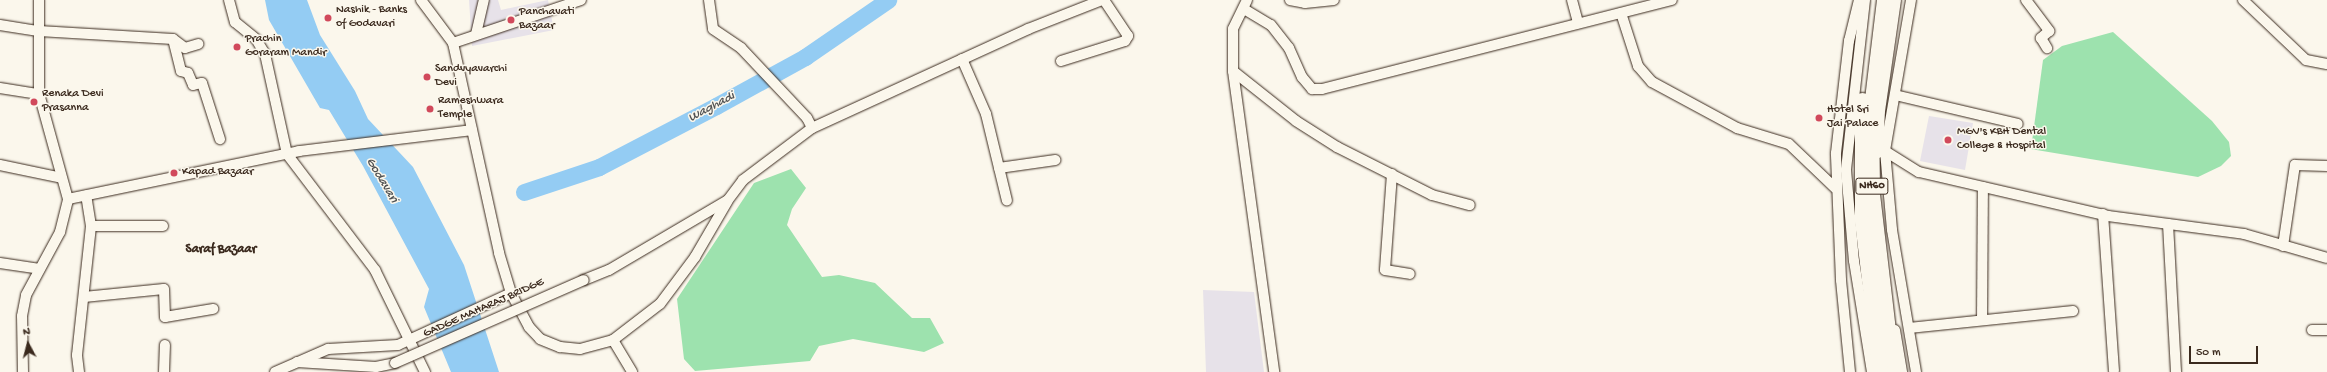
<!DOCTYPE html>
<style>
body{margin:0}
#map{position:relative;width:2327px;height:372px;overflow:hidden;background:#fbf7ec;font-family:"Gochi Hand",sans-serif}
div>[style]{position:absolute}
[style*='--x']{left:calc(var(--x)*1px);top:calc(var(--y)*1px);width:calc(var(--w)*1px);rotate:calc(var(--a)*1deg)}
.built>*{inset:0;background:#e7e2e9}
.green>*{inset:0;background:#9de2ae}
.water>*{inset:0;background:#94ccf3}
.river>*{height:17px;margin:-8.5px;padding:0 8.5px;transform-origin:8.5px;border-radius:8.5px;background:#94ccf3}
.roads{filter:drop-shadow(0 0 1px #3b2a1e) drop-shadow(0 0 1px #3b2a1e)}
.minor>*{height:10px;margin:-5px;padding:0 5px;transform-origin:5px;border-radius:5px;background:#fbf7ec}
.highway>*{height:15px;margin:-7.5px;padding:0 7.5px;transform-origin:7.5px;border-radius:7.5px;background:#fbf7ec}
.bridges{filter:drop-shadow(0 0 1px #3b2a1e) drop-shadow(0 0 1px #3b2a1e)}
.minor-bridge>*{height:10px;margin:-5px;padding:0 5px;transform-origin:5px;border-radius:5px;background:#fbf7ec}
.dots>*{width:11px;height:11px;translate:-50% -50%;box-sizing:border-box;border:2px solid #fbf7ec;border-radius:50%}
span{translate:-50% -50%;white-space:nowrap;text-align:center;line-height:1.15;-webkit-text-stroke:3px #fbf7ec;paint-order:stroke}
.shield-label span{padding:1px 3px;background:#fbf7ec;border:1px solid;border-radius:3px;-webkit-text-stroke-width:0}
.shield-label{font-size:11px;color:#3b2a1e;font-weight:700}
.poi-label{font-size:12px;color:#3b2a1e}
.left{translate:0 -50%;text-align:left}
.street-label{font-size:12px;color:#3b2a1e}
.water-label{font-size:13px;color:#515253;font-style:italic}
.neighbourhood-label{font-size:13px;color:#3b2a1e;font-weight:700}
.north{position:absolute;left:8px;top:324px;width:40px;height:40px;-webkit-text-stroke:3px #fbf7ec;paint-order:stroke;rotate:353deg;font-size:11px;font-weight:700;line-height:16px;text-align:center;color:#3b2a1e}
.north::after{content:'';display:block;margin:auto;width:14px;height:18px;background:#3b2a1e;clip-path:polygon(50% 0,100% 100%,50% 72%,0 100%)}
.scale{position:absolute;left:2189px;top:346px;width:69px;height:18px;box-sizing:border-box;border:2px solid #3b2a1e;border-top:0;padding-left:5px;font-size:12px;line-height:14px;white-space:nowrap;color:#3b2a1e;-webkit-text-stroke:3px #fbf7ec;paint-order:stroke}
</style>
<div id="map">
<div class="built">
<i style="clip-path:polygon(469px 0,498px 0,501px 10px,548px 0,554px 30px,472px 46px)"></i>
<i style="clip-path:polygon(1929px 116px,1973px 123px,1965px 170px,1920px 161px)"></i>
<i style="clip-path:polygon(1203px 290px,1254px 292px,1264px 372px,1206px 372px)"></i>
</div>
<div class="green">
<i style="clip-path:polygon(2113px 32px,2212px 121px,2229px 142px,2231px 156px,2221px 166px,2198px 177px,2031px 149px,2043px 60px,2062px 46px)"></i>
<i style="clip-path:polygon(791px 169px,806px 188px,792px 209px,787px 225px,822px 277px,839px 275px,875px 283px,912px 318px,930px 318px,944px 343px,924px 352px,853px 339px,819px 346px,810px 361px,695px 371px,684px 359px,677px 299px,754px 183px)"></i>
</div>
<div class="water">
<i style="clip-path:polygon(265px 0,307px 0,320px 35px,355px 91px,368px 119px,413px 167px,464px 265px,499px 372px,451px 372px,424px 307px,429px 289px,363px 166px,329px 110px,320px 108px,269px 20px)"></i>
</div>
<div class="river">
<i style="--x:524;--y:192;--w:79;--a:-18.4"></i>
<i style="--x:599;--y:167;--w:132;--a:-27.5"></i>
<i style="--x:716;--y:106;--w:102;--a:-28.8"></i>
<i style="--x:805;--y:57;--w:101;--a:-34.5"></i>
</div>
<div class="roads">
<div class="minor">
<i style="--x:229;--y:0;--w:23;--a:75"></i>
<i style="--x:235;--y:22;--w:27;--a:39"></i>
<i style="--x:256;--y:39;--w:17;--a:59"></i>
<i style="--x:265;--y:54;--w:102;--a:77.6"></i>
<i style="--x:287;--y:154;--w:146;--a:52.8"></i>
<i style="--x:375;--y:270;--w:114;--a:63.9"></i>
<i style="--x:421;--y:0;--w:54;--a:53.3"></i>
<i style="--x:453;--y:43;--w:215;--a:77.6"></i>
<i style="--x:499;--y:253;--w:42;--a:73.3"></i>
<i style="--x:511;--y:293;--w:38;--a:62"></i>
<i style="--x:529;--y:327;--w:16;--a:47"></i>
<i style="--x:540;--y:339;--w:22;--a:22"></i>
<i style="--x:560;--y:347;--w:20;--a:6"></i>
<i style="--x:580;--y:349;--w:34;--a:-15"></i>
<i style="--x:613;--y:340;--w:37;--a:59"></i>
<i style="--x:709;--y:0;--w:29;--a:82"></i>
<i style="--x:713;--y:29;--w:34;--a:34"></i>
<i style="--x:741;--y:48;--w:96;--a:46.7"></i>
<i style="--x:807;--y:118;--w:11;--a:63"></i>
<i style="--x:1247;--y:0;--w:32;--a:116"></i>
<i style="--x:1233;--y:29;--w:42;--a:90"></i>
<i style="--x:1233;--y:71;--w:304;--a:82.2"></i>
<i style="--x:1290;--y:0;--w:15;--a:11"></i>
<i style="--x:1305;--y:3;--w:29;--a:-6"></i>
<i style="--x:1572;--y:0;--w:24;--a:75"></i>
<i style="--x:1865;--y:0;--w:171;--a:96.4"></i>
<i style="--x:1846;--y:170;--w:91;--a:85"></i>
<i style="--x:1854;--y:261;--w:112;--a:80.8"></i>
<i style="--x:1911;--y:0;--w:153;--a:99.8"></i>
<i style="--x:1885;--y:151;--w:79;--a:84.9"></i>
<i style="--x:1892;--y:230;--w:144;--a:80.4"></i>
<i style="--x:2026;--y:0;--w:39;--a:53"></i>
<i style="--x:2049;--y:31;--w:11;--a:139"></i>
<i style="--x:2041;--y:38;--w:12;--a:59"></i>
<i style="--x:2243;--y:0;--w:87;--a:43.6"></i>
<i style="--x:2306;--y:60;--w:21;--a:11"></i>
<i style="--x:1244;--y:9;--w:31;--a:31"></i>
<i style="--x:1271;--y:25;--w:29;--a:52"></i>
<i style="--x:1289;--y:48;--w:32;--a:66"></i>
<i style="--x:1302;--y:77;--w:16;--a:50"></i>
<i style="--x:1312;--y:89;--w:10;--a:0"></i>
<i style="--x:1322;--y:89;--w:361;--a:-14.3"></i>
<i style="--x:1621;--y:13;--w:56;--a:72.2"></i>
<i style="--x:1638;--y:66;--w:21;--a:49"></i>
<i style="--x:1652;--y:82;--w:97;--a:28.4"></i>
<i style="--x:1737;--y:128;--w:54;--a:17.1"></i>
<i style="--x:1789;--y:144;--w:64;--a:43.7"></i>
<i style="--x:0;--y:25;--w:39;--a:9"></i>
<i style="--x:39;--y:31;--w:31;--a:-90"></i>
<i style="--x:476;--y:34;--w:35;--a:-77"></i>
<i style="--x:173;--y:39;--w:33;--a:76"></i>
<i style="--x:181;--y:71;--w:7;--a:16"></i>
<i style="--x:188;--y:73;--w:13;--a:67"></i>
<i style="--x:193;--y:85;--w:9;--a:-13"></i>
<i style="--x:202;--y:83;--w:59;--a:72.2"></i>
<i style="--x:453;--y:43;--w:135;--a:-18.6"></i>
<i style="--x:962;--y:59;--w:60;--a:66.4"></i>
<i style="--x:986;--y:114;--w:89;--a:76.4"></i>
<i style="--x:1061;--y:61;--w:67;--a:-17.4"></i>
<i style="--x:1125;--y:41;--w:6;--a:-59"></i>
<i style="--x:1128;--y:36;--w:43;--a:-123.7"></i>
<i style="--x:1233;--y:71;--w:80;--a:38.4"></i>
<i style="--x:1296;--y:121;--w:49;--a:32.4"></i>
<i style="--x:1337;--y:147;--w:106;--a:26.8"></i>
<i style="--x:1432;--y:195;--w:39;--a:15"></i>
<i style="--x:0;--y:88;--w:39;--a:9"></i>
<i style="--x:1895;--y:95;--w:126;--a:13.3"></i>
<i style="--x:1885;--y:151;--w:40;--a:32"></i>
<i style="--x:1919;--y:172;--w:194;--a:13.1"></i>
<i style="--x:2108;--y:216;--w:137;--a:7.5"></i>
<i style="--x:2244;--y:234;--w:86;--a:16.1"></i>
<i style="--x:1878;--y:153;--w:42;--a:-87.3"></i>
<i style="--x:1880;--y:111;--w:112;--a:-81.8"></i>
<i style="--x:0;--y:165;--w:63;--a:11.8"></i>
<i style="--x:999;--y:168;--w:57;--a:-8.1"></i>
<i style="--x:1392;--y:174;--w:96;--a:94.2"></i>
<i style="--x:1385;--y:270;--w:25;--a:9"></i>
<i style="--x:68;--y:199;--w:236;--a:-11.7"></i>
<i style="--x:299;--y:151;--w:174;--a:-6.9"></i>
<i style="--x:2103;--y:214;--w:157;--a:86"></i>
<i style="--x:2168;--y:224;--w:148;--a:86.9"></i>
<i style="--x:91;--y:226;--w:72;--a:0"></i>
<i style="--x:2283;--y:246;--w:82;--a:-81.6"></i>
<i style="--x:2295;--y:165;--w:32;--a:2"></i>
<i style="--x:0;--y:263;--w:40;--a:8.5"></i>
<i style="--x:584;--y:280;--w:27;--a:-22"></i>
<i style="--x:609;--y:270;--w:138;--a:-30.5"></i>
<i style="--x:728;--y:200;--w:25;--a:-53"></i>
<i style="--x:743;--y:180;--w:86;--a:-37"></i>
<i style="--x:812;--y:128;--w:238;--a:-24.6"></i>
<i style="--x:1028;--y:29;--w:79;--a:-21.4"></i>
<i style="--x:84;--y:297;--w:80;--a:-5.7"></i>
<i style="--x:164;--y:289;--w:28;--a:88"></i>
<i style="--x:165;--y:317;--w:49;--a:-9.5"></i>
<i style="--x:1982;--y:320;--w:133;--a:-89.6"></i>
<i style="--x:1909;--y:328;--w:165;--a:-5.9"></i>
<i style="--x:1895;--y:330;--w:43;--a:80.5"></i>
<i style="--x:2312;--y:330;--w:15;--a:0"></i>
<i style="--x:613;--y:340;--w:59;--a:-37.5"></i>
<i style="--x:660;--y:304;--w:59;--a:-53.3"></i>
<i style="--x:695;--y:257;--w:64;--a:-59.8"></i>
<i style="--x:297;--y:362;--w:79;--a:3.6"></i>
<i style="--x:376;--y:367;--w:19;--a:-12"></i>
<i style="--x:23;--y:372;--w:56;--a:-91"></i>
<i style="--x:22;--y:316;--w:21;--a:-79"></i>
<i style="--x:26;--y:295;--w:72;--a:-61.6"></i>
<i style="--x:60;--y:232;--w:34;--a:-76"></i>
<i style="--x:68;--y:199;--w:109;--a:-105.4"></i>
<i style="--x:39;--y:94;--w:63;--a:-90"></i>
<i style="--x:39;--y:31;--w:134;--a:3.4"></i>
<i style="--x:173;--y:39;--w:15;--a:37"></i>
<i style="--x:185;--y:48;--w:14;--a:-17"></i>
<i style="--x:79;--y:372;--w:17;--a:-97"></i>
<i style="--x:77;--y:355;--w:130;--a:-83.8"></i>
<i style="--x:91;--y:226;--w:31;--a:-99"></i>
<i style="--x:164;--y:372;--w:27;--a:-88"></i>
<i style="--x:275;--y:372;--w:58;--a:-23.5"></i>
<i style="--x:328;--y:349;--w:70;--a:-3.3"></i>
<i style="--x:398;--y:345;--w:124;--a:-24.7"></i>
<i style="--x:1850;--y:372;--w:92;--a:-95.6"></i>
<i style="--x:1841;--y:280;--w:127;--a:-92.3"></i>
<i style="--x:1836;--y:153;--w:113;--a:-83.4"></i>
<i style="--x:1849;--y:41;--w:42;--a:-76.3"></i>
</div>
<div class="highway">
<i style="--x:1884;--y:0;--w:108;--a:96.9"></i>
<i style="--x:1871;--y:107;--w:87;--a:89.3"></i>
<i style="--x:1872;--y:194;--w:179;--a:83.3"></i>
<i style="--x:1862;--y:100;--w:121;--a:90"></i>
<i style="--x:1862;--y:221;--w:152;--a:83.2"></i>
</div>
</div>
<div class="bridges">
<div class="minor-bridge">
<i style="--x:395;--y:363;--w:206;--a:-23.7"></i>
</div>
</div>
<div class="dots">
<i style="left:328px;top:18px;background:#d1495b"></i>
<i style="left:511px;top:20px;background:#d1495b"></i>
<i style="left:237px;top:47px;background:#d1495b"></i>
<i style="left:427px;top:77px;background:#d1495b"></i>
<i style="left:34px;top:102px;background:#d1495b"></i>
<i style="left:430px;top:109px;background:#d1495b"></i>
<i style="left:1819px;top:118px;background:#d1495b"></i>
<i style="left:1948px;top:140px;background:#d1495b"></i>
<i style="left:174px;top:173px;background:#d1495b"></i>
</div>
<div class="shield-label">
<span style="left:1872px;top:186px">NH60</span>
</div>
<div class="poi-label">
<span class="left" style="left:336px;top:18px">Nashik - Banks<br>of Godavari</span>
<span class="left" style="left:519px;top:20px">Panchavati<br>Bazaar</span>
<span class="left" style="left:245px;top:47px">Prachin<br>Goraram Mandir</span>
<span class="left" style="left:435px;top:77px">Sandvyavarchi<br>Devi</span>
<span class="left" style="left:42px;top:102px">Renaka Devi<br>Prasanna</span>
<span class="left" style="left:438px;top:109px">Rameshwara<br>Temple</span>
<span class="left" style="left:1827px;top:118px">Hotel Sri<br>Jai Palace</span>
<span class="left" style="left:1957px;top:140px">MGV's KBH Dental<br>College &amp; Hospital</span>
<span class="left" style="left:182px;top:173px">Kapad Bazaar</span>
</div>
<div class="street-label">
<span style="left:484px;top:309px;rotate:-24deg">GADGE MAHARAJ BRIDGE</span>
</div>
<div class="water-label">
<span style="left:712px;top:108px;rotate:-28deg">Waghadi</span>
<span style="left:381px;top:181px;rotate:59deg">Godavari</span>
</div>
<div class="neighbourhood-label">
<span style="left:221px;top:250px">Saraf Bazaar</span>
</div>
<div class="north">N</div>
<div class="scale">50 m</div>
</div>
